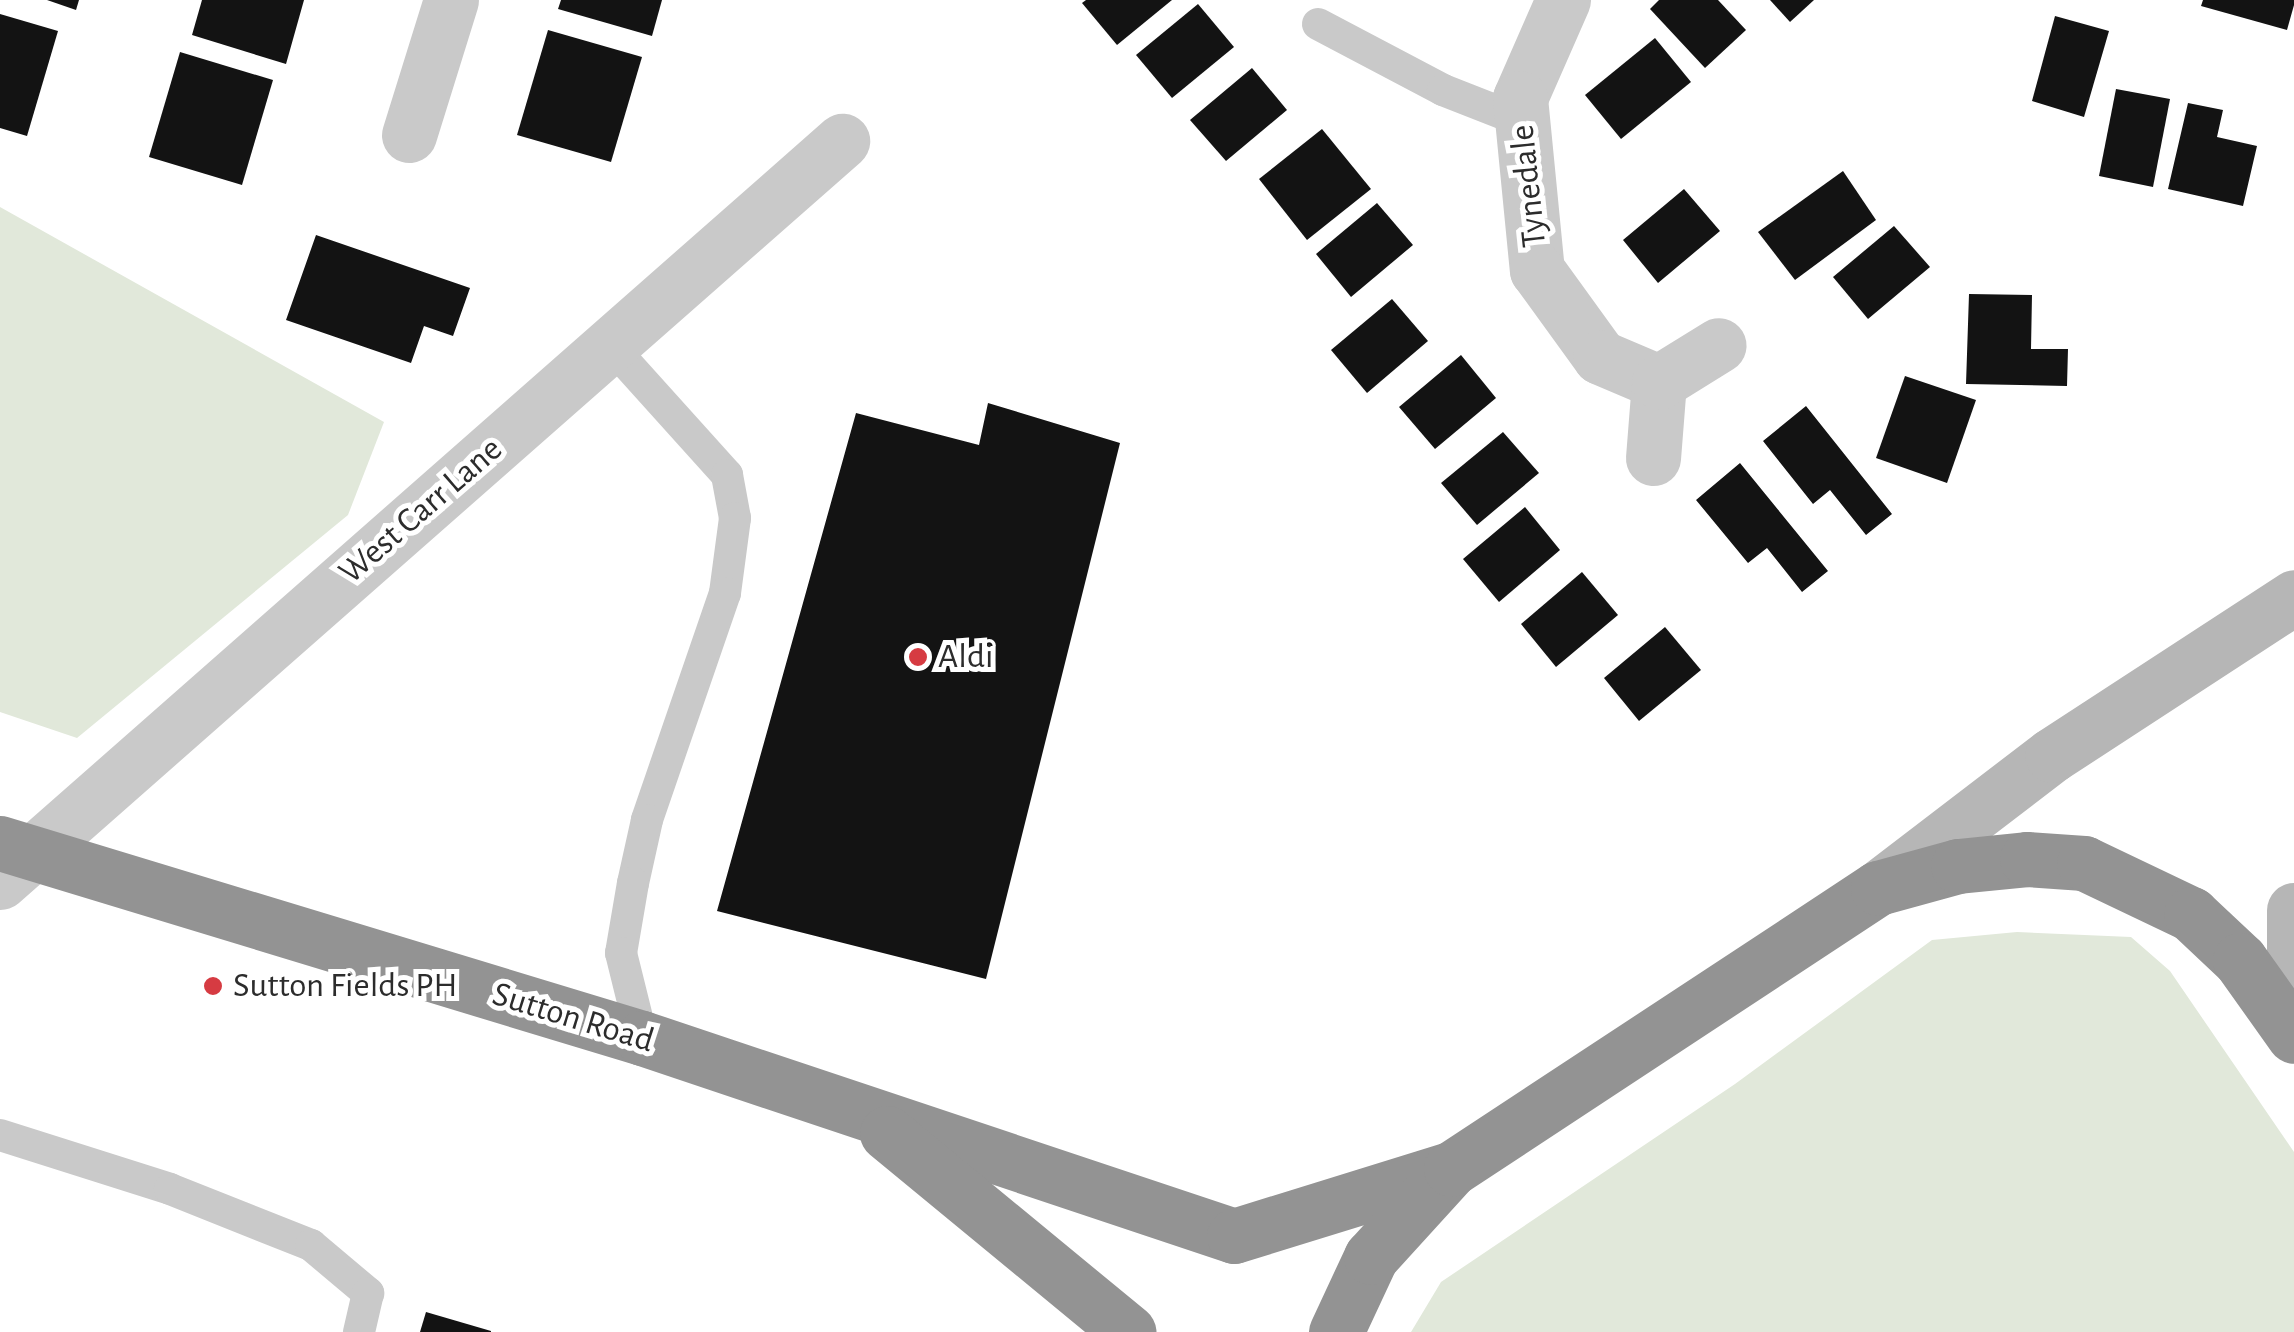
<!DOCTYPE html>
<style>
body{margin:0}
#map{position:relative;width:2294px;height:1332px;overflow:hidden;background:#fff;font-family:"Alegreya Sans",sans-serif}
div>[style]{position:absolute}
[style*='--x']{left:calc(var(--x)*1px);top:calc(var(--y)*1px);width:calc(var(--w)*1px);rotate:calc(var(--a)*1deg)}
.green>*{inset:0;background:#e1e8da}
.building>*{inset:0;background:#131313}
.lane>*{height:32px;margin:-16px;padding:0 16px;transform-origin:16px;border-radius:16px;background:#c9c9c9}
.street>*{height:55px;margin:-27.5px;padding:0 27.5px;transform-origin:27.5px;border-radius:27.5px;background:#c9c9c9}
.secondary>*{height:55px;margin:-27.5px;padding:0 27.5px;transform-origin:27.5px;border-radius:27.5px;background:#b6b6b6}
.highway>*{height:55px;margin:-27.5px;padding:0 27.5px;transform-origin:27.5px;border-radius:27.5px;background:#939393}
.dots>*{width:28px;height:28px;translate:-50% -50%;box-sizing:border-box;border:5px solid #fff;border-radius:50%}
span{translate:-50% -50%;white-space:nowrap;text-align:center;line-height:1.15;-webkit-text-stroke:10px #fff;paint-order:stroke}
.street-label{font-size:35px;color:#2c2c2c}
.poi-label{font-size:35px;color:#2c2c2c}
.left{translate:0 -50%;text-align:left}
</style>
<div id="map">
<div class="green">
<i style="clip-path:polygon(0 207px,384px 422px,348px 515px,77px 738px,0 712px)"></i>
<i style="clip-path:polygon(2017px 932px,2131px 937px,2170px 971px,2294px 1152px,2294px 1332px,1411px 1332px,1441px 1282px,1735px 1084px,1932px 940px)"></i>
</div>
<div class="building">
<i style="clip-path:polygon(47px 0,79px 0,76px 10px)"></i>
<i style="clip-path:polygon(202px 0,304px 0,286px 64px,192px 35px)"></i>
<i style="clip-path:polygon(561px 0,662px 0,652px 36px,558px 9px)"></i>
<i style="clip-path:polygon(1086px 0,1172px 0,1117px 45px,1082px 3px)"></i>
<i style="clip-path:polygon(1659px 0,1718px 0,1746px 30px,1705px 68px,1650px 9px)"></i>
<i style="clip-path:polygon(1770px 0,1814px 0,1790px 22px)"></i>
<i style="clip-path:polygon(2203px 0,2294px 0,2294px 5px,2287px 30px,2201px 6px)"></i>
<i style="clip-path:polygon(1198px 4px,1234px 47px,1172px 98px,1136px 55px)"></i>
<i style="clip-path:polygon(0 14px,58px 31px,27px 136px,0 128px)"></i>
<i style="clip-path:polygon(2055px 16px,2109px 31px,2084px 117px,2032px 101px)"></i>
<i style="clip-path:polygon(548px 30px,642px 57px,611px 162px,517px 135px)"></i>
<i style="clip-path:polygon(1655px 38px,1691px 82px,1621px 139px,1585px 95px)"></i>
<i style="clip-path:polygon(180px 52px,273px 80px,242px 185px,149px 157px)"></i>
<i style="clip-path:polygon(1252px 68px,1287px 110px,1226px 161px,1190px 120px)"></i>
<i style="clip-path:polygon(2116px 89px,2170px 99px,2153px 187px,2099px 176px)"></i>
<i style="clip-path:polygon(2188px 103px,2223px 110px,2217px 137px,2257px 146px,2243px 206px,2168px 189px)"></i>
<i style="clip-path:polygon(1322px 129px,1371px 189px,1307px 240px,1259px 179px)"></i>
<i style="clip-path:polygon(1843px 171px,1876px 220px,1795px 280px,1758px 232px)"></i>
<i style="clip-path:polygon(1684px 189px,1720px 231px,1658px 283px,1623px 240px)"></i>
<i style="clip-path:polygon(1377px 203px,1413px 245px,1351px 297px,1316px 254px)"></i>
<i style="clip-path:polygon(1894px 226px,1930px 267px,1868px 319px,1833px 277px)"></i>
<i style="clip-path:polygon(316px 235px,470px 288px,453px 336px,424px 326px,411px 363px,286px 320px)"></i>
<i style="clip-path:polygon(1969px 294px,2032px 295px,2031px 349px,2068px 349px,2067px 386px,1966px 384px)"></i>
<i style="clip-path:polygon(1392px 299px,1428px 341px,1367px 393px,1331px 350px)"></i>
<i style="clip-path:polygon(1461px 355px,1496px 398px,1435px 449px,1399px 407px)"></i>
<i style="clip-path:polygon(1905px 376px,1976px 400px,1947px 483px,1876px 458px)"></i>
<i style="clip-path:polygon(988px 403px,1120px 443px,986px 979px,717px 911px,856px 413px,979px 445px)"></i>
<i style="clip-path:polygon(1806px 406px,1892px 514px,1866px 535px,1830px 490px,1813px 504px,1763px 441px)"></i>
<i style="clip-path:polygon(1503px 432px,1539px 473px,1477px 525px,1441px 483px)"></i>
<i style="clip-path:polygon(1740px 463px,1828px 571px,1802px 592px,1767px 548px,1748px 563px,1696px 500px)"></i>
<i style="clip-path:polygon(1525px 507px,1560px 550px,1499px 602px,1463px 559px)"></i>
<i style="clip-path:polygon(1582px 572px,1618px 615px,1556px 667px,1521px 624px)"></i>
<i style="clip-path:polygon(1665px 627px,1701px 670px,1639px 721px,1604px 678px)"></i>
<i style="clip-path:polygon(426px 1312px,491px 1331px,491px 1332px,420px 1332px)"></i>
</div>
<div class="lane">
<i style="--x:1318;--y:24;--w:141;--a:27.8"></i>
<i style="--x:1443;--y:90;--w:85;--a:21.4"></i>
<i style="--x:610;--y:345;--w:175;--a:48"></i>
<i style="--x:727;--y:475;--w:44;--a:79.5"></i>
<i style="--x:735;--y:518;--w:76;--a:97.6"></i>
<i style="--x:725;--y:593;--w:240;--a:109"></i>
<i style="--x:647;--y:820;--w:65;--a:102.5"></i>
<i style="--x:633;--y:883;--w:71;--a:99.7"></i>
<i style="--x:621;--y:953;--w:88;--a:76.1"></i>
<i style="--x:0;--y:1135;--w:178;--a:17.6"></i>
<i style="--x:170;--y:1189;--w:152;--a:21.7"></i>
<i style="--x:311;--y:1245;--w:75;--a:40.1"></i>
<i style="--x:368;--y:1293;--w:40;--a:103"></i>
</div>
<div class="street">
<i style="--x:1563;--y:0;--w:107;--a:113.7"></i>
<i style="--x:1520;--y:98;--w:173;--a:84.4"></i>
<i style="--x:1537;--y:270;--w:107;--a:54.1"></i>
<i style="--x:1600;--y:357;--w:64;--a:23"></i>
<i style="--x:409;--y:135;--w:141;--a:-72.7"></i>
<i style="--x:1653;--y:458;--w:76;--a:-85.5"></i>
<i style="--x:1659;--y:382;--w:70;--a:-31.7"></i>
<i style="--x:0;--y:882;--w:1122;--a:-41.35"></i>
</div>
<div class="secondary">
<i style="--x:1878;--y:888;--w:219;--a:-37.4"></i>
<i style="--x:2052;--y:755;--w:289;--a:-33.1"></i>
<i style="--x:2294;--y:910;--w:86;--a:90"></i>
</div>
<div class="highway">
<i style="--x:0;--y:843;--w:671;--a:16.9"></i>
<i style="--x:642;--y:1038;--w:624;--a:18.49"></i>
<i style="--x:1234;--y:1236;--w:227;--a:-17.2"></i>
<i style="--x:887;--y:1133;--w:313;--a:39.5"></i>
<i style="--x:1336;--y:1332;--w:83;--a:-65"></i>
<i style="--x:1371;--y:1257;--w:119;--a:-47.7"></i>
<i style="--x:1451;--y:1169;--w:511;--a:-33.35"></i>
<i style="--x:1878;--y:888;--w:83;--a:-15.4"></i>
<i style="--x:1958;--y:866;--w:69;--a:-5.8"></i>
<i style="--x:2027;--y:859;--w:57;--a:4"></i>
<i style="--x:2084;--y:863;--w:119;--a:25.5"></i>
<i style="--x:2191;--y:914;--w:67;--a:43.2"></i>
<i style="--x:2240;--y:960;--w:93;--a:54.6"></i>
</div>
<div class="dots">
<i style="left:918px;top:657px;background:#d63b42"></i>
<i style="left:213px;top:986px;background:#d63b42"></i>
</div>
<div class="street-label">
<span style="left:1529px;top:186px;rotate:-96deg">Tynedale</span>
<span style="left:421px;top:511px;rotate:-41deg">West Carr Lane</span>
<span style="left:573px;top:1018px;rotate:17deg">Sutton Road</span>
</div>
<div class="poi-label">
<span class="left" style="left:938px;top:657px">Aldi</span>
<span class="left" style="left:233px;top:986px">Sutton Fields PH</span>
</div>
</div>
